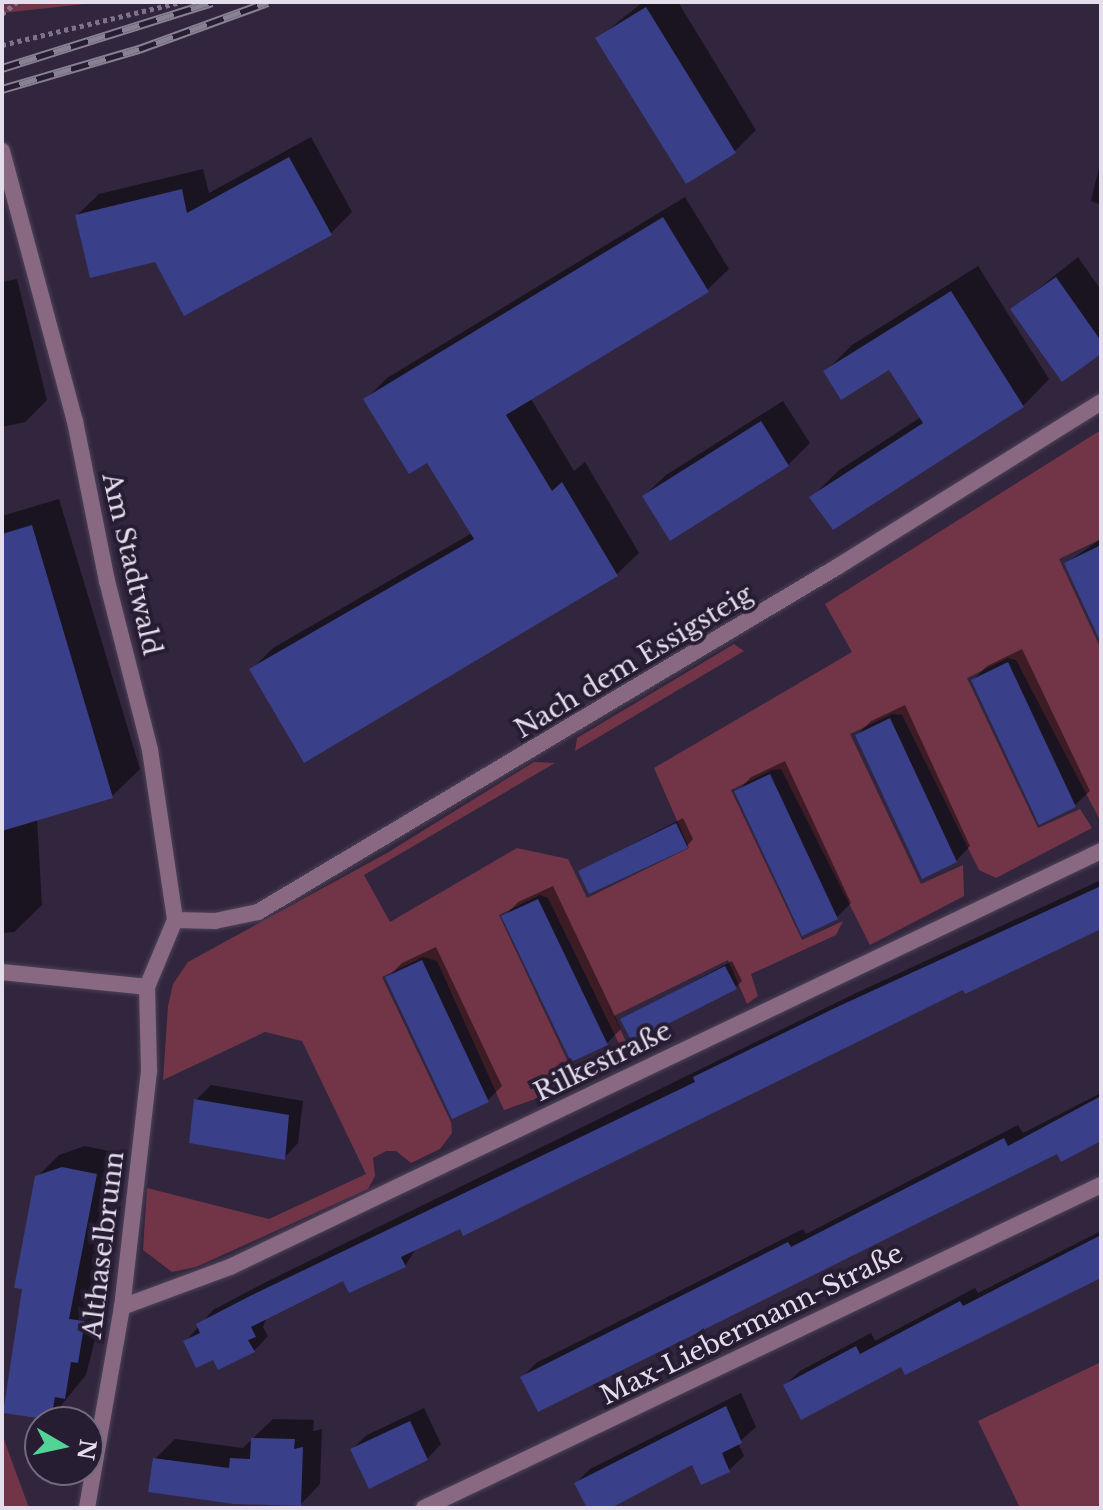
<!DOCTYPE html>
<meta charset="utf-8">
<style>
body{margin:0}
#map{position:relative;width:1103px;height:1510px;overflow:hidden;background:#31263d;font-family:"Libre Baskerville",serif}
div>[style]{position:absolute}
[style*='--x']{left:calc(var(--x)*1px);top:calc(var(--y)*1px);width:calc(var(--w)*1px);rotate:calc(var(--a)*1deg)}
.green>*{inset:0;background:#723547}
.shadow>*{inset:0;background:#0007}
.building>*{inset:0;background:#393f88}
.path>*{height:5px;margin-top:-2.5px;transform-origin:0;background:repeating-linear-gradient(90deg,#7c7386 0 4px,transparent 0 8px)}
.roads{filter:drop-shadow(0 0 2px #4d4359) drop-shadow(0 0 2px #4d4359)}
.street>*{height:16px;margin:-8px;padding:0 8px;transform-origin:8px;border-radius:8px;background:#896982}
.rail>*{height:9px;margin-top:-4.5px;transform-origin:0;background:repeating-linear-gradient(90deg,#271d33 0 18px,#888093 0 36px);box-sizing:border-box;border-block:2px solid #888093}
span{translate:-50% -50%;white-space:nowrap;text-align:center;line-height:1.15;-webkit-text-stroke:8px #271d33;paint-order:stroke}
.street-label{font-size:26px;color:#e3ddec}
.frame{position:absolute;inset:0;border:4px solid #e3ddec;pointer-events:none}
.north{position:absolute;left:24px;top:1406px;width:80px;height:80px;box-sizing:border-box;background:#271d33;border:2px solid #726a7d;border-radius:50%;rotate:99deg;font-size:22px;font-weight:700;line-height:32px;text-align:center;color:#e3ddec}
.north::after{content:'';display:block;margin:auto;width:28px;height:36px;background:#54d396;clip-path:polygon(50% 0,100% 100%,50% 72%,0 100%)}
</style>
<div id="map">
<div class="green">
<i style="clip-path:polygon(2px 2px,103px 2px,2px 13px)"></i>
<i style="clip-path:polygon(1101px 430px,1101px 539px,1059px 559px,1101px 649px,1101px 822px,1016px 660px,1008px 658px,967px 678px,1038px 828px,1080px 809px,1092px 828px,996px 878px,979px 870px,902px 715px,892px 714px,850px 734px,921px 884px,963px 865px,964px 896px,870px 945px,781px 769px,772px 770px,731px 790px,802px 940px,843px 921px,836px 935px,751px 974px,758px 996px,747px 1004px,728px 960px,614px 1016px,631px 1052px,623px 1052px,548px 898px,540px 895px,499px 915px,570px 1066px,569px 1077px,541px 1097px,504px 1110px,437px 961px,423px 957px,382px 977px,451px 1122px,452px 1133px,440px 1149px,411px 1163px,396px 1151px,386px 1151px,373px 1158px,375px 1176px,368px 1189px,196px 1267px,172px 1272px,143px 1250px,147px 1188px,269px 1219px,366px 1174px,302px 1041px,265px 1032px,163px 1080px,168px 1006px,173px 984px,188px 962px,387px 853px,534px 762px,555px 763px,364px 875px,390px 922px,517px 848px,568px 859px,587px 898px,689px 848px,654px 768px,852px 652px,825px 604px)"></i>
<i style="clip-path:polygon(734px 644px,744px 651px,575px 751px,577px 738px)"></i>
<i style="clip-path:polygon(1101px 1362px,1101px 1508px,1020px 1508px,978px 1421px)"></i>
<i style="clip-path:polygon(2px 1434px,29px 1508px,2px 1508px)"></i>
</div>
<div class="shadow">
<i style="clip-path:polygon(643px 2px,678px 2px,756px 130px,735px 151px,598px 38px)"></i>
<i style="clip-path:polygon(311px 137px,352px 212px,331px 233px,77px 215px,99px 194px,203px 169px,209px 193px)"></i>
<i style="clip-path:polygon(1101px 159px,1101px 205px,1091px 201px)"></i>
<i style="clip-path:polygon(685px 197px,729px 269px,707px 290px,531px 399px,574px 471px,585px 462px,639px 553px,617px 574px,305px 760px,252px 669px,273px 648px,472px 533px,428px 460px,366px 399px,387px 378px)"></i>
<i style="clip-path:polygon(1078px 257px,1101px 290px,1101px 352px,1013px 309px)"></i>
<i style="clip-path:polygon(978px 266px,1049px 379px,1023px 406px,812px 497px,838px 471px,921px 417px,890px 367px,826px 371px,852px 345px)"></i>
<i style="clip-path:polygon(17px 279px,47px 400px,25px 422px,2px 427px,2px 282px)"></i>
<i style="clip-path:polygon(783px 401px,810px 443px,788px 465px,644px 496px,666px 475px)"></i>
<i style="clip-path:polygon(59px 499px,140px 769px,112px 796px,37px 819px,42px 905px,14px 932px,2px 933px,2px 516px)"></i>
<i style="clip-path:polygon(1101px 539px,1101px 638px,1066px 563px)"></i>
<i style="clip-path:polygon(1022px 649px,1090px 791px,1075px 805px,973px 680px,987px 666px)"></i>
<i style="clip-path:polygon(905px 705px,970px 846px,956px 861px,857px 735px,871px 721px)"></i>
<i style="clip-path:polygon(785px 761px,851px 903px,837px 917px,737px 792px,751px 777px)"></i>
<i style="clip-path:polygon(683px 818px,693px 839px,687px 846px,580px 871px)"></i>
<i style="clip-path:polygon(1101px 880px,1101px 925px,417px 1247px,405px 1266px,344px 1279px,267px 1317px,263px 1327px,268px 1336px,254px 1351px,214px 1357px,186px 1341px,213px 1310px,264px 1283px,854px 994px)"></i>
<i style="clip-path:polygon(553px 886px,621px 1029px,606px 1044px,504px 917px,518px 902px)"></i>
<i style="clip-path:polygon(436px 947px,502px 1086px,488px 1100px,388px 977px,402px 963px)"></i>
<i style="clip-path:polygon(732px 961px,742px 981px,735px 988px,623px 1019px)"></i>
<i style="clip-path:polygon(211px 1085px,303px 1101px,298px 1143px,284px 1158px,196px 1100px)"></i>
<i style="clip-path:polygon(1101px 1093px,1101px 1140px,1058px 1152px,522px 1378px,536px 1363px,803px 1229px,806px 1234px,1018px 1125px,1023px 1133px)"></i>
<i style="clip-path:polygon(85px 1146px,118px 1153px,90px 1298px,105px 1300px,86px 1375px,51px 1418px,24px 1288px,37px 1177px,59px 1155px)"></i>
<i style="clip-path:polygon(1101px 1231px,1101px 1277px,902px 1364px,785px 1385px,800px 1371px,871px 1333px,875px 1341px,975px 1288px,978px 1293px)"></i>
<i style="clip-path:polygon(741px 1393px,756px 1427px,738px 1443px,744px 1456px,729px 1470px,702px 1483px,693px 1462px,606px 1508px,589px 1508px,576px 1483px,590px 1469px)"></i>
<i style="clip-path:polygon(424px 1408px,441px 1444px,427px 1459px,352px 1449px,367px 1435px)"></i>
<i style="clip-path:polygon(273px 1419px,314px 1420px,313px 1431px,322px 1429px,320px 1484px,301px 1504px,155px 1459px,175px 1439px,243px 1448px)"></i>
</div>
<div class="building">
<i style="clip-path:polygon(646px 7px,736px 153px,686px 184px,595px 38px)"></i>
<i style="clip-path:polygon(289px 157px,332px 235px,184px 316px,155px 262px,90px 278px,75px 215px,182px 189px,187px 213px)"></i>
<i style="clip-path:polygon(663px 217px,709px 292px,506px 415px,552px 491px,562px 482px,618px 576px,304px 763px,249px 669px,474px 539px,427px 463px,409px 474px,363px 399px)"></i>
<i style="clip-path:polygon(1056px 277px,1101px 341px,1101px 354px,1062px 382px,1010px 309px)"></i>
<i style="clip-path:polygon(951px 291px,1024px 407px,833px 530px,809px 497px,923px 423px,889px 370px,841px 400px,823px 371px)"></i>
<i style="clip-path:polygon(761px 421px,789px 466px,670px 541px,642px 496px)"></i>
<i style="clip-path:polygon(32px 525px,113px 798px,2px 831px,2px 534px)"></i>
<i style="clip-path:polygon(1101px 545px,1101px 643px,1064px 563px)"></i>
<i style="clip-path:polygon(1008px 662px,1076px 807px,1039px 825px,971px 680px)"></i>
<i style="clip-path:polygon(890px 718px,957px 862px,922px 879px,855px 735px)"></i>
<i style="clip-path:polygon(770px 774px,838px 919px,802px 936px,734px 791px)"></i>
<i style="clip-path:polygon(676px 823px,688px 848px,589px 894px,578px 871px)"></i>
<i style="clip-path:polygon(1101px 886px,1101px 929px,965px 994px,963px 990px,463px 1236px,460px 1229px,401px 1257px,406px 1267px,349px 1293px,343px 1281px,251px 1327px,256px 1337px,248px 1340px,255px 1352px,218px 1370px,213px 1360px,196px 1368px,183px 1341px,200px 1333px,196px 1324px,248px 1297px,695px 1082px,693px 1077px,837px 1007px)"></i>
<i style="clip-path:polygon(538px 899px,608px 1045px,571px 1062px,501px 916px)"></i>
<i style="clip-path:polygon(422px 960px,489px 1102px,452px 1119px,385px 977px)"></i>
<i style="clip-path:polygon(725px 966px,737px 989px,632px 1042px,620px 1019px)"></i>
<i style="clip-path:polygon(1101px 1096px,1101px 1141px,1061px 1162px,1057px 1154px,538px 1412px,520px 1377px,788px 1242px,791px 1247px,1004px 1138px,1008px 1146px)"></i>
<i style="clip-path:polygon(194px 1099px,289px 1115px,285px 1160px,189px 1143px)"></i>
<i style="clip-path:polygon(62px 1167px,97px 1174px,69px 1319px,85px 1321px,78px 1363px,71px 1362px,65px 1399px,55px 1397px,51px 1420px,3px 1413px,22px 1289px,14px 1288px,35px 1176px)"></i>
<i style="clip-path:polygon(1101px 1235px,1101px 1278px,905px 1375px,901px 1367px,801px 1420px,783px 1385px,856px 1346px,860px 1354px,960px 1301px,963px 1306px)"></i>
<i style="clip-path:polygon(726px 1406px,742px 1443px,722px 1453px,730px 1472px,701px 1485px,692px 1465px,611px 1508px,587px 1508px,574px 1483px)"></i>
<i style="clip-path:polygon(410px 1421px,428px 1460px,369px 1489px,350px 1449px)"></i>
<i style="clip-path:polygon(251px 1438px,295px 1439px,294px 1449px,303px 1447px,301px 1506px,234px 1504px,148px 1492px,153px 1458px,229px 1468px,230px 1458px,250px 1459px)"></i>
</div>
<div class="path">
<i style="--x:2;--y:14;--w:19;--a:-39"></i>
<i style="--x:2;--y:45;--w:184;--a:-13.5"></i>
</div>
<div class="roads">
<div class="street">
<i style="--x:2;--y:151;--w:280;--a:74.9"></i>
<i style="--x:75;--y:421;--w:163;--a:78.7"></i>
<i style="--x:107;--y:581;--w:174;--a:75.7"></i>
<i style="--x:150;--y:750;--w:172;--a:81.6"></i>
<i style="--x:175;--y:920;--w:73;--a:112.7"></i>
<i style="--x:147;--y:987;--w:84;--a:88.6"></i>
<i style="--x:149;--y:1071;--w:238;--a:96.5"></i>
<i style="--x:122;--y:1307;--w:204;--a:99.9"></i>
<i style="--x:175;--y:920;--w:40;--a:1.4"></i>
<i style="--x:215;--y:921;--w:44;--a:-11.8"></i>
<i style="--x:258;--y:912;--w:674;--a:-30.79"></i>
<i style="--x:837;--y:567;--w:311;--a:-32"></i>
<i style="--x:2;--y:972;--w:146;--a:5.9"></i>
<i style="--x:122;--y:1307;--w:115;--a:-20.3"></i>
<i style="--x:230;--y:1267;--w:965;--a:-25.53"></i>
<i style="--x:424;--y:1508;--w:750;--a:-25.51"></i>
</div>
</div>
<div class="rail">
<i style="--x:2;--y:68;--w:220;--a:-17.4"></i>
<i style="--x:2;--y:89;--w:143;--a:-16.3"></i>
<i style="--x:139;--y:49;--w:137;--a:-20"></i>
</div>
<div class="street-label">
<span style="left:131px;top:564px;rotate:77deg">Am Stadtwald</span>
<span style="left:634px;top:662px;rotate:-31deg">Nach dem Essigsteig</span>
<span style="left:603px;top:1062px;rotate:-26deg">Rilkestraße</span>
<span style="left:104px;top:1245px;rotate:-83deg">Althaselbrunn</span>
<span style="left:752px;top:1325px;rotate:-26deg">Max-Liebermann-Straße</span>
</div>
<div class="frame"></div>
<div class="north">N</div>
</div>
